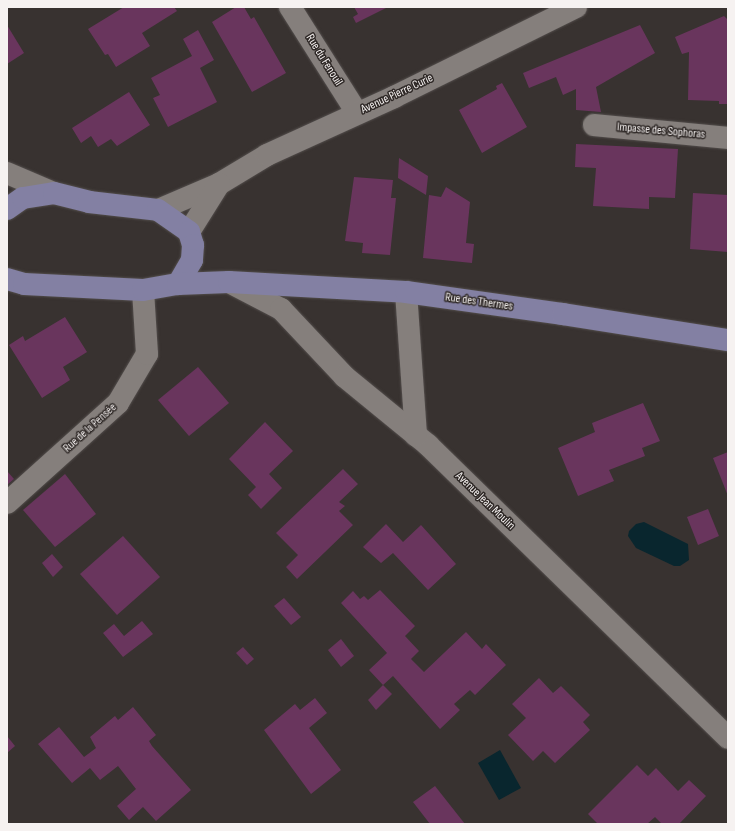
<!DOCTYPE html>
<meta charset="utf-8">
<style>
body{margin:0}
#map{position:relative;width:735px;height:831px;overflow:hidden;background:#383230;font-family:"Sofia Sans Condensed",sans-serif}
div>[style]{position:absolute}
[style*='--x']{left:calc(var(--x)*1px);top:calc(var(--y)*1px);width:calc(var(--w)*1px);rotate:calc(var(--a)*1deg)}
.water>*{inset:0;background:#09262e}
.building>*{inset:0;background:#69355d}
.roads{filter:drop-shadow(0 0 1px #534e4c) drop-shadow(0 0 1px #534e4c)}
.minor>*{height:22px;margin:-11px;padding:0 11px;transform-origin:11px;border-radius:11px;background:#857f7c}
.secondary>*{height:22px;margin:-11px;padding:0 11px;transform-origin:11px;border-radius:11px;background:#8380a3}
span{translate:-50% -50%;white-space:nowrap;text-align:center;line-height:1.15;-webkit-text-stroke:3px #2e2826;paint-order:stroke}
.street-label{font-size:12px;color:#f6f2f1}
.frame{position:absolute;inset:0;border:8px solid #f6f2f1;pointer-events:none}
</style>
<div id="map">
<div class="water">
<i style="clip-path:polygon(644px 522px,688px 544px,689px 560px,680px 566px,674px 566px,636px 548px,628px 536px,629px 531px,636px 524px)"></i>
<i style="clip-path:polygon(500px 750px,521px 788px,499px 800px,478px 763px)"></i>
</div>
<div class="building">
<i style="clip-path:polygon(124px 7px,174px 7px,177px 11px,142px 33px,150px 46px,116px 67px,108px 54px,105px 55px,88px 29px)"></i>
<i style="clip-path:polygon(236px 7px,244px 7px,251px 19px,254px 17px,286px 73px,252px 92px,212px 22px)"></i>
<i style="clip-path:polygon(354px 7px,388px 7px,356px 23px,353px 17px,358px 14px)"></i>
<i style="clip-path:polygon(724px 16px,728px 20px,728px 104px,719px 104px,719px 101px,688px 100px,689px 52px,682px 54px,675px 37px)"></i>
<i style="clip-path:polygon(7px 25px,24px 53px,7px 64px)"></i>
<i style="clip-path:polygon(640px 25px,655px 53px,596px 87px,601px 112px,576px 110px,576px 89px,563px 95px,556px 77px,529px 88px,523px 73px)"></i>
<i style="clip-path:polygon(198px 30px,214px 60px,200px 68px,217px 102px,168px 127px,153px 98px,160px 95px,151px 78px,192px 56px,183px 39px)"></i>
<i style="clip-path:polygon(502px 83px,527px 127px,482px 153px,459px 110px,497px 89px,496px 86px)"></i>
<i style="clip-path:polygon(129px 92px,150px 125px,117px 146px,111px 139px,98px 147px,91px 136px,81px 143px,72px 128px)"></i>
<i style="clip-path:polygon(576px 144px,678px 149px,675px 198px,649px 197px,649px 209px,593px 206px,596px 168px,575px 167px)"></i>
<i style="clip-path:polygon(399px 158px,428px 176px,426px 195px,398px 178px)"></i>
<i style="clip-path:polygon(354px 177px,393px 180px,391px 198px,396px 198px,390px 255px,362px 253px,363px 243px,345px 241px)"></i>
<i style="clip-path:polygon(446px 187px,470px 202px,466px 243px,474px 244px,472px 263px,423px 258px,429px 195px,441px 197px)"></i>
<i style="clip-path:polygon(693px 193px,728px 195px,728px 252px,690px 249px)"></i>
<i style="clip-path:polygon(65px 317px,87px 352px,63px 367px,70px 380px,42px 398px,9px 345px,23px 336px,25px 341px)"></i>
<i style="clip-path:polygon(198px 367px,229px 403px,189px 436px,158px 400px)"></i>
<i style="clip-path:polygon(643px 403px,660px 441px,642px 448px,645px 456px,609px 470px,614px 481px,578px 496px,558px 448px,595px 432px,592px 423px)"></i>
<i style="clip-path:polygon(265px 422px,293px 451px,269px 474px,282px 488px,261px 509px,248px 495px,256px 487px,229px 459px)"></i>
<i style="clip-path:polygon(728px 452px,728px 496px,713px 458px)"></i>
<i style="clip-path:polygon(343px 469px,358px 484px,339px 502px,345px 506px,339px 511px,353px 525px,297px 579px,286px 567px,298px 555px,276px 533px)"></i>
<i style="clip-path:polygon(7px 471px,14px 479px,7px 485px)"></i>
<i style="clip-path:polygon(65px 474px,96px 514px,55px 547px,23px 510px)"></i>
<i style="clip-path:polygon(708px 509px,719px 536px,698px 545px,687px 517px)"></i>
<i style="clip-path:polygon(386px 524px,403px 542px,421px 525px,456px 564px,428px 590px,393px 553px,381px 563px,363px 547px)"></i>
<i style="clip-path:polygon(123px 536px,160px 577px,117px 615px,80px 574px)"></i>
<i style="clip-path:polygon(52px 554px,63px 567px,53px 577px,42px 563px)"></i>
<i style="clip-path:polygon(380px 590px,415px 626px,405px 636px,419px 651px,411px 659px,424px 672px,466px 632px,482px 649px,486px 644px,506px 665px,475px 695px,470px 690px,454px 704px,460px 710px,440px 729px,393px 676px,383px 685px,369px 670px,387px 653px,341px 603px,353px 591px,360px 599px,364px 596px,368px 600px)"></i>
<i style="clip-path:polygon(284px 598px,301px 617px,291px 625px,274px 606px)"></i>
<i style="clip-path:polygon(142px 621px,153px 634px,123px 657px,103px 633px,114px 624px,124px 636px)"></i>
<i style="clip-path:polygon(341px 639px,354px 656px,341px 667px,328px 650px)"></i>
<i style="clip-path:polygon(243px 647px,254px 659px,247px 665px,236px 653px)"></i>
<i style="clip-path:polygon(539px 678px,553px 693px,561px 686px,590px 715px,583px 722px,590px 730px,555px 763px,543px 751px,533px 761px,508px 735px,526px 718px,512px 704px)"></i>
<i style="clip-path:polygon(383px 685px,392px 694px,376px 710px,368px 700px)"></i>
<i style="clip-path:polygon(315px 698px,327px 713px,309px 728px,341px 770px,311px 794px,264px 730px,295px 704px,300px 710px)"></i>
<i style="clip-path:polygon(133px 707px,156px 735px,149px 741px,152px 746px,191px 790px,156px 821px,143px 807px,129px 820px,117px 806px,136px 789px,118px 766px,100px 780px,90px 768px,72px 783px,38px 744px,59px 727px,84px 757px,96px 748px,90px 737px,115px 716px,118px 720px)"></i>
<i style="clip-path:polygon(7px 736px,15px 746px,7px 753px)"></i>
<i style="clip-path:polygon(637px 765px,648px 776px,656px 768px,678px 791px,689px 780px,706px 796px,679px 824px,662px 824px,655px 817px,647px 824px,598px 824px,588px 814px)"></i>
<i style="clip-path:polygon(435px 786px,465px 824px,430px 824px,413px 802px)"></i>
</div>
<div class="roads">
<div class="minor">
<i style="--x:290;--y:7;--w:125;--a:57.7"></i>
<i style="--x:594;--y:125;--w:135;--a:5.5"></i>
<i style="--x:7;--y:173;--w:51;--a:23.1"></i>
<i style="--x:158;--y:210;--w:66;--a:-23.1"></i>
<i style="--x:219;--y:184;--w:56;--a:-31.1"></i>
<i style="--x:267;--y:155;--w:140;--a:-24.5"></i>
<i style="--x:394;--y:97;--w:203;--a:-26.3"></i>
<i style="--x:189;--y:232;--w:57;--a:-58"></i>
<i style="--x:229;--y:282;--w:59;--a:27.4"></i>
<i style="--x:281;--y:309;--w:93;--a:46.7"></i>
<i style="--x:345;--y:377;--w:107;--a:39.3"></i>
<i style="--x:428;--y:445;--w:419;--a:44.3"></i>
<i style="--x:406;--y:292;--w:144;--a:86"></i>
<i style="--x:7;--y:503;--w:149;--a:-42"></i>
<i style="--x:118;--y:403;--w:57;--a:-59.4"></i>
<i style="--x:147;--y:354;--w:64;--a:-93.6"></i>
</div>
<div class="secondary">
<i style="--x:7;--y:209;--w:19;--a:-35"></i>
<i style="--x:23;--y:198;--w:31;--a:-9"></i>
<i style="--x:54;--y:193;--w:36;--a:14"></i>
<i style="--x:89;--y:202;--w:69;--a:6.6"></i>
<i style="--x:158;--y:210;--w:38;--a:35"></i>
<i style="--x:189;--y:232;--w:14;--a:73"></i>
<i style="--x:193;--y:245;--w:15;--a:94"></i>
<i style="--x:192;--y:260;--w:28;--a:120"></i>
<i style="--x:7;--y:279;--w:18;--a:16"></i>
<i style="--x:24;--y:284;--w:119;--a:2.9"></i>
<i style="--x:143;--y:290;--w:36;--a:-10"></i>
<i style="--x:178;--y:284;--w:51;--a:-2.2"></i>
<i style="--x:229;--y:282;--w:177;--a:3.2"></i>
<i style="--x:406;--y:292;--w:159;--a:8"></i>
<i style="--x:563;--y:314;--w:167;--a:9"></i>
</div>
</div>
<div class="street-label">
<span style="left:324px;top:60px;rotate:58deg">Rue du Fenouil</span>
<span style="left:397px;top:94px;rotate:-25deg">Avenue Pierre Curie</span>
<span style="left:661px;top:131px;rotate:5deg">Impasse des Sophoras</span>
<span style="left:479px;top:302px;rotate:8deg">Rue des Thermes</span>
<span style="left:90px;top:428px;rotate:-42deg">Rue de la Pensée</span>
<span style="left:485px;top:501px;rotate:44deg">Avenue Jean Moulin</span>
</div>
<div class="frame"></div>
</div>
